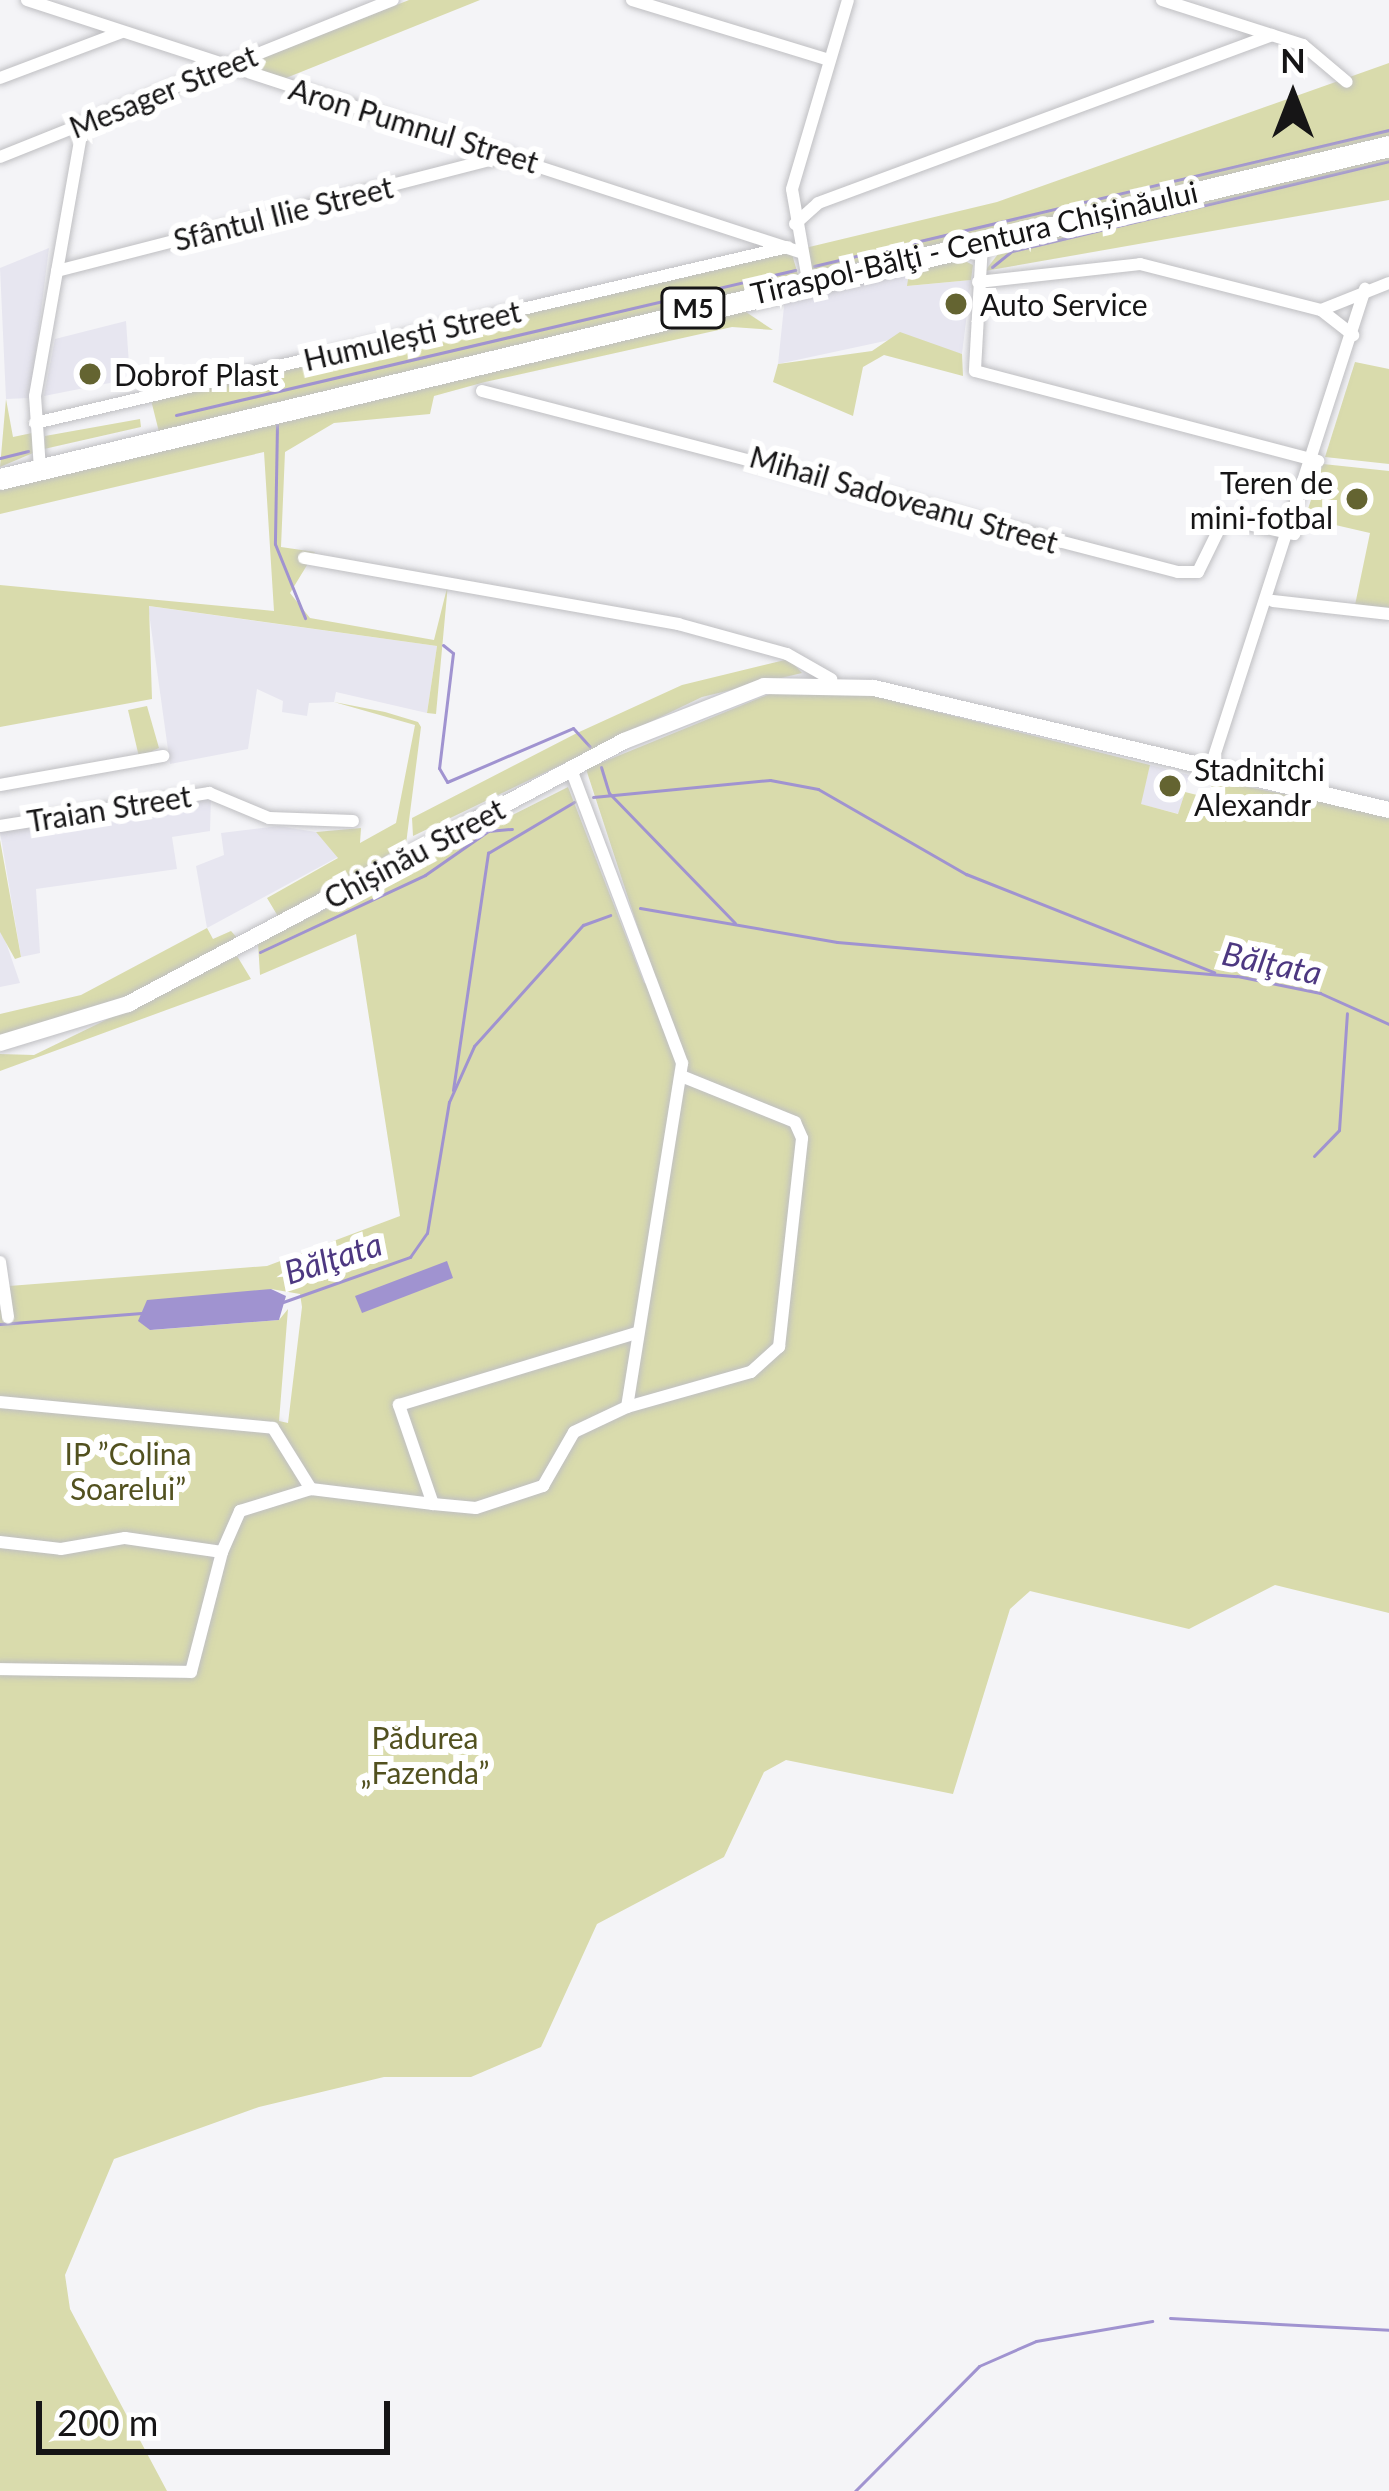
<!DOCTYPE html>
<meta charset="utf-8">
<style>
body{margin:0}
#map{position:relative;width:1389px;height:2491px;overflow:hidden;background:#f4f4f7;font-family:Lato,sans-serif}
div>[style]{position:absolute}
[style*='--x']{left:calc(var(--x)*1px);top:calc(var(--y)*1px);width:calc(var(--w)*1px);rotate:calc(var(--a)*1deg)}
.built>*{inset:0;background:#e7e6f0}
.green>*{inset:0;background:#d9dbac}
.water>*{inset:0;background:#a093d0}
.stream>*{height:3px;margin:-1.5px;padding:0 1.5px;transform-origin:1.5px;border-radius:1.5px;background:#a093d0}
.roads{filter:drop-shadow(0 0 3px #bfbfc2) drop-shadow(0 0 3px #bfbfc2)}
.street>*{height:12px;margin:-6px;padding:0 6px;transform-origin:6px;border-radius:6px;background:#fff}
.secondary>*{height:16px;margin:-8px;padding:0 8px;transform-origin:8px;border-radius:8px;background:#fff}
.highway>*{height:21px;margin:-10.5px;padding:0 10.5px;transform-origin:10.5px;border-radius:10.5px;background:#fff}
.dots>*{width:33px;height:33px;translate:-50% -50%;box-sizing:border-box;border:6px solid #fff;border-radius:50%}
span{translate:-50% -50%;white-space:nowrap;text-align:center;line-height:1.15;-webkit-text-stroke:12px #fff;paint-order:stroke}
.shield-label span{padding:3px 9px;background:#fff;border:3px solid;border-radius:9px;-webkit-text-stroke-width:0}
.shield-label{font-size:27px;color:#161516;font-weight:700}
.street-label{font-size:30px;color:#161516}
.poi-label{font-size:30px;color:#161516}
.left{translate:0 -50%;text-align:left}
.right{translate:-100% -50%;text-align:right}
.park-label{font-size:30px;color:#52511f}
.water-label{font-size:33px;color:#4d3881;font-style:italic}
.north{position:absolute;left:1233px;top:36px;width:120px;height:120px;-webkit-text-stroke:9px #fff;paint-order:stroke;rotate:0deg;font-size:33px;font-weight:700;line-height:48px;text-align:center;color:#161516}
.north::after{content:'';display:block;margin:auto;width:42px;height:54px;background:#161516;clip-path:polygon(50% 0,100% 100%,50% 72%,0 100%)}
.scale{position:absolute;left:36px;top:2401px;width:354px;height:54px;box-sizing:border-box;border:6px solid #161516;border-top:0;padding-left:15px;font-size:36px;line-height:42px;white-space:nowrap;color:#161516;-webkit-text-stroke:9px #fff;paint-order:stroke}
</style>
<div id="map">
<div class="built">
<i style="clip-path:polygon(49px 248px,30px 398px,6px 399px,0 268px)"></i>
<i style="clip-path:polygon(909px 269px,908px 286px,971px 280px,962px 354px,899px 338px,778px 364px,785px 297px)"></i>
<i style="clip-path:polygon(126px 321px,130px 379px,44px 396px,55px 339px)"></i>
<i style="clip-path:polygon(148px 606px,437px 646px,427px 713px,336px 692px,334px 702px,309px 703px,307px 716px,282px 712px,283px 701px,257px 689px,248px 749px,170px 764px)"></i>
<i style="clip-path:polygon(1150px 765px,1189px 775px,1179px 814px,1140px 804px)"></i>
<i style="clip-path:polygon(211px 797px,210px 831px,172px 837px,177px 869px,36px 889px,40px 953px,21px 957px,0 832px)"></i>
<i style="clip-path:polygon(278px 826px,316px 832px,338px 857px,207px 928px,196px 866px,224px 855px,221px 833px)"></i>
<i style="clip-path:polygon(2px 931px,20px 983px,0 987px,0 932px)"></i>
</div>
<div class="green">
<i style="clip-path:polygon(409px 0,480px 0,286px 78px,242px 66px)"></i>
<i style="clip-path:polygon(1389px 63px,1389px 140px,812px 273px,805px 248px,997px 202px)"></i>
<i style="clip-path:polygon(1389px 155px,1389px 200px,985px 271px,1005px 245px)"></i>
<i style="clip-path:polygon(791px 251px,799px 278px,159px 432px,151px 400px)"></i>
<i style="clip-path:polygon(957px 257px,973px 265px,971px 280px,907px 286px,909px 273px)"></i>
<i style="clip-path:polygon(740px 308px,773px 330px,732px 327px,485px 382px,434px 396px,430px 414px,334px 423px,285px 452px,281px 547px,315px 552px,290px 593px,310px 618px,434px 640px,448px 584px,436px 714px,427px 713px,437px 646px,149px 606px,152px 699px,0 727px,0 585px,274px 611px,264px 452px,0 514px,0 488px)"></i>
<i style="clip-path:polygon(900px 332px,962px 354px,963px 376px,884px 355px,863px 367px,853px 416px,773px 382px,778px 364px,872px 351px)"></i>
<i style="clip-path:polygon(1355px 362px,1389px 369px,1389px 464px,1325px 457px)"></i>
<i style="clip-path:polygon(6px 399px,13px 437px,32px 433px,33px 453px,0 467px)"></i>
<i style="clip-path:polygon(140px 419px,141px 427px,44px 449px,45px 436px)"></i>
<i style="clip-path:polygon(1323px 464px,1389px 471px,1389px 608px,1355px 605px,1370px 533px,1305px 518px)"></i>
<i style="clip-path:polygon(789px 659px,802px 673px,702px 697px,413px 836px,412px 818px,577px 733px,682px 685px)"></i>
<i style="clip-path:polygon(evenodd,777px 691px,861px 693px,1150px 765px,1141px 804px,1178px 814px,1185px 792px,1209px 798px,1213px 780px,1389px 815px,1389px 1613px,1275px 1585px,1189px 1629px,1030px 1591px,1010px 1609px,953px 1794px,786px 1760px,764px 1772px,724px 1857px,597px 1924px,541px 2047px,471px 2077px,384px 2077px,259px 2107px,114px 2159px,65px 2275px,70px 2309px,167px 2491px,0 2491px,0 1310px,14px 1318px,9px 1286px,267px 1266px,400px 1216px,356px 934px,260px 975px,258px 943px,568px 787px,644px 983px,655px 980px,586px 769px,777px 691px,271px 1289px,300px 1294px,302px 1307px,288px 1423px,279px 1421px,288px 1309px,279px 1320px,151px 1330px,271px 1289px)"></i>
<i style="clip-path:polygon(334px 702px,385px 712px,418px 722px,421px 727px,406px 844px,279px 918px,267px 898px,338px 858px,316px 832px,361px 828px,360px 843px,396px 823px,415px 725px)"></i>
<i style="clip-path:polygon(147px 706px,159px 748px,139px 757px,128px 710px)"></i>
<i style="clip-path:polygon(0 840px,21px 957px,15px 959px,0 932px)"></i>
<i style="clip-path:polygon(207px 928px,213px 939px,231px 931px,238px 939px,127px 997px,0 1036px,0 1014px,81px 995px)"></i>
<i style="clip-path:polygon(237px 956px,251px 979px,0 1071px,0 1054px,34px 1055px)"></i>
</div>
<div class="water">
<i style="clip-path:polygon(447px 1261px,453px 1278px,362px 1313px,355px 1296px)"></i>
<i style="clip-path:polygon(271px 1289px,286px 1296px,279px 1320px,150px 1330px,138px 1321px,147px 1300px)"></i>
</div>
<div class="stream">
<i style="--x:814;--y:266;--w:591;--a:-13.31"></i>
<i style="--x:992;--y:267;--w:26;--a:-39"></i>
<i style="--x:1012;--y:251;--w:388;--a:-13.4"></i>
<i style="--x:176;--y:415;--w:636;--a:-13.18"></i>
<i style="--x:277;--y:424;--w:120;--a:91"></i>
<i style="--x:275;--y:544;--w:80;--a:67.9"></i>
<i style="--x:0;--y:458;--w:29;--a:-14"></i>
<i style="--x:443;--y:645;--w:13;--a:39"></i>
<i style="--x:453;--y:653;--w:116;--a:96.9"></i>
<i style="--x:439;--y:768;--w:16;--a:60"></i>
<i style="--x:447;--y:782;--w:137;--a:-23.2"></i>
<i style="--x:573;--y:728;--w:25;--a:48"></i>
<i style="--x:601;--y:767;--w:27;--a:73"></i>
<i style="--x:609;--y:793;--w:181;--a:45.9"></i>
<i style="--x:593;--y:797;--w:178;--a:-5.5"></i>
<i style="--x:770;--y:780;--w:49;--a:10.6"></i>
<i style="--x:818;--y:789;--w:171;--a:29.9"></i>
<i style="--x:966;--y:874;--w:267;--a:21.6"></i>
<i style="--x:640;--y:908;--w:200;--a:9.8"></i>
<i style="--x:837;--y:942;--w:401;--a:4.9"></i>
<i style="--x:1237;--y:976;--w:85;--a:11.6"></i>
<i style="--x:1320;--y:993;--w:76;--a:24.2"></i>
<i style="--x:260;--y:952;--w:182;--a:-25"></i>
<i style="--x:425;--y:875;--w:77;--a:-34.9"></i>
<i style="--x:488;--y:831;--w:24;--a:-5"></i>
<i style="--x:453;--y:1090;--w:240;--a:-81.6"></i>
<i style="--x:488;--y:853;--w:100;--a:-30.7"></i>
<i style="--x:1314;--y:1156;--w:36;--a:-46"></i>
<i style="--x:1339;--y:1130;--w:117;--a:-86.1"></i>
<i style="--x:283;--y:1302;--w:135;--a:-19.5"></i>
<i style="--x:410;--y:1257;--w:29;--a:-55"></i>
<i style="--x:427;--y:1233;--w:133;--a:-80.5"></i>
<i style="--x:449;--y:1102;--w:61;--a:-65.9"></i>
<i style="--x:474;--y:1046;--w:163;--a:-48"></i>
<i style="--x:583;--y:925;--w:29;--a:-20"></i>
<i style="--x:0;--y:1324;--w:142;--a:-4.4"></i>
<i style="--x:1170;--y:2318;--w:219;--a:3.1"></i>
<i style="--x:855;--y:2491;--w:176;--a:-45.2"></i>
<i style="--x:979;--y:2366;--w:62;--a:-23.7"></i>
<i style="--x:1036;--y:2341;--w:118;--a:-9.8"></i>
</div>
<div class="roads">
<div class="street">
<i style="--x:27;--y:0;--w:813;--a:18.06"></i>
<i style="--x:632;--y:0;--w:206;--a:16.9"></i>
<i style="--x:1162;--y:0;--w:148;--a:17.7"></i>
<i style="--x:1303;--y:45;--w:57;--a:40.1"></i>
<i style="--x:0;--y:78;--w:130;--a:-20.7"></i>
<i style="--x:0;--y:157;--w:423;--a:-21.8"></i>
<i style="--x:795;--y:224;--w:31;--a:-42"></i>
<i style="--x:818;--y:203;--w:484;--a:-20.3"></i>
<i style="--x:982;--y:244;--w:127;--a:93.2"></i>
<i style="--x:975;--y:371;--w:355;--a:14.7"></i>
<i style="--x:57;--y:271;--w:467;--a:-14.4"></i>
<i style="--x:808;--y:280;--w:92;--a:-100"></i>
<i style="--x:792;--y:189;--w:197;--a:-73.5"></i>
<i style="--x:978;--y:282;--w:163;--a:-6.3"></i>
<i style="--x:1140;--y:264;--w:187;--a:14.3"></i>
<i style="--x:1321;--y:310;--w:73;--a:-21.7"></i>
<i style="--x:1321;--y:310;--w:41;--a:38"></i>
<i style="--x:482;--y:391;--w:719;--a:14.58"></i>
<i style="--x:1178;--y:572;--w:20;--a:0"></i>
<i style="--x:1198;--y:572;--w:59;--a:-63.9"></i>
<i style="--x:1224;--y:519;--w:72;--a:12.1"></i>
<i style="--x:35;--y:423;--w:773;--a:-13.16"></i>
<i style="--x:40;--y:469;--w:73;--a:-93.9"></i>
<i style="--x:35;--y:396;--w:277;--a:-80"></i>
<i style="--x:304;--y:558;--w:380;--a:10"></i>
<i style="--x:678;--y:624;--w:113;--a:15.4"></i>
<i style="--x:787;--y:654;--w:51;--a:29.6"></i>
<i style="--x:1273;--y:601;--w:117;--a:6.4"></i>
<i style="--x:1209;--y:772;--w:508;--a:-72.1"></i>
<i style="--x:0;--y:785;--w:166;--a:-10.1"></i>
<i style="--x:0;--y:826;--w:212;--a:-9"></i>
<i style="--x:209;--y:793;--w:65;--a:22.6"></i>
<i style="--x:269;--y:818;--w:84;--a:2"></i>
<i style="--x:0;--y:1262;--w:56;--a:81.7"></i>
<i style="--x:0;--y:1402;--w:274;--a:5.4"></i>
<i style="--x:273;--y:1428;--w:72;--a:58.1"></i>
<i style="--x:627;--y:1407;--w:129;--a:-15.8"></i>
<i style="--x:751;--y:1372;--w:38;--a:-42"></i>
<i style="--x:779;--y:1347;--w:210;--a:-83.7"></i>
<i style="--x:802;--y:1138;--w:17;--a:-114"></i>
<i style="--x:795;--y:1122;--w:123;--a:-158"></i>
<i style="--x:433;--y:1504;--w:43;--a:5.3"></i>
<i style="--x:476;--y:1508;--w:71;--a:-18.2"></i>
<i style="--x:543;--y:1486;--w:62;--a:-60.1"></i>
<i style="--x:574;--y:1432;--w:59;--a:-25.3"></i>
<i style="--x:627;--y:1407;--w:348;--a:-80.9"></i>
<i style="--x:682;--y:1063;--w:313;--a:-110.7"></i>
<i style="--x:0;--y:1542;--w:61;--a:6.5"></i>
<i style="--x:61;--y:1549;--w:65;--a:-9.8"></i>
<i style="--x:125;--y:1538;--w:98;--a:8.2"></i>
<i style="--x:222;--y:1552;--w:45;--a:-66.3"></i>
<i style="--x:240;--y:1511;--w:74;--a:-17.2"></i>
<i style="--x:311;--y:1489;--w:123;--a:7"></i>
<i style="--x:433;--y:1504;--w:105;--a:-109"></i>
<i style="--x:399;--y:1405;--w:248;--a:-16.9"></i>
<i style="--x:0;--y:1669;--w:191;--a:0.9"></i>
<i style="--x:191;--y:1672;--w:124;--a:-75.5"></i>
</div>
<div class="secondary">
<i style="--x:0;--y:1043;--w:134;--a:-16.9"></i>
<i style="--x:128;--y:1004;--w:561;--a:-27.93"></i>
<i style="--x:624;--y:741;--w:150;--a:-21.4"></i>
<i style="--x:764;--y:686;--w:110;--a:1"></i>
<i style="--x:874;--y:688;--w:529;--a:13.33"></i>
</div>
<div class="highway">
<i style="--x:0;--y:479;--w:1428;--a:-13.48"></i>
</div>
</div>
<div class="dots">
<i style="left:956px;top:304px;background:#646431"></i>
<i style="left:90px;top:374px;background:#646431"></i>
<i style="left:1357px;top:499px;background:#646431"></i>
<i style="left:1170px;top:786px;background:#646431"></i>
</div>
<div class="shield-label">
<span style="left:693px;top:308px">M5</span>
</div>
<div class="street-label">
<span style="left:163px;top:91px;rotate:-22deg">Mesager Street</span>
<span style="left:414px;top:125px;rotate:17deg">Aron Pumnul Street</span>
<span style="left:283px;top:213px;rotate:-14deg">Sfântul Ilie Street</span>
<span style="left:974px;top:242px;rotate:-13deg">Tiraspol-Bălţi - Centura Chișinăului</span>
<span style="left:412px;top:335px;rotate:-13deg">Humulești Street</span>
<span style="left:904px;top:499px;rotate:16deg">Mihail Sadoveanu Street</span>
<span style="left:109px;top:808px;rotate:-9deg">Traian Street</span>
<span style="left:414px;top:853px;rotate:-28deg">Chișinău Street</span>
</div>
<div class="poi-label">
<span class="left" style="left:980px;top:304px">Auto Service</span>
<span class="left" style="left:114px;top:374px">Dobrof Plast</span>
<span class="right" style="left:1333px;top:499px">Teren de<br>mini-fotbal</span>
<span class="left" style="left:1194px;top:786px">Stadnitchi<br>Alexandr</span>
</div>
<div class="park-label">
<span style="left:128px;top:1470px">IP ”Colina<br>Soarelui”</span>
<span style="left:425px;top:1754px">Pădurea<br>„Fazenda”</span>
</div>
<div class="water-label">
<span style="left:1272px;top:963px;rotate:12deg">Bălţata</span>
<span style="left:333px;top:1258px;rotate:-18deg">Bălţata</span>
</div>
<div class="north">N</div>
<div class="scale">200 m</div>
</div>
